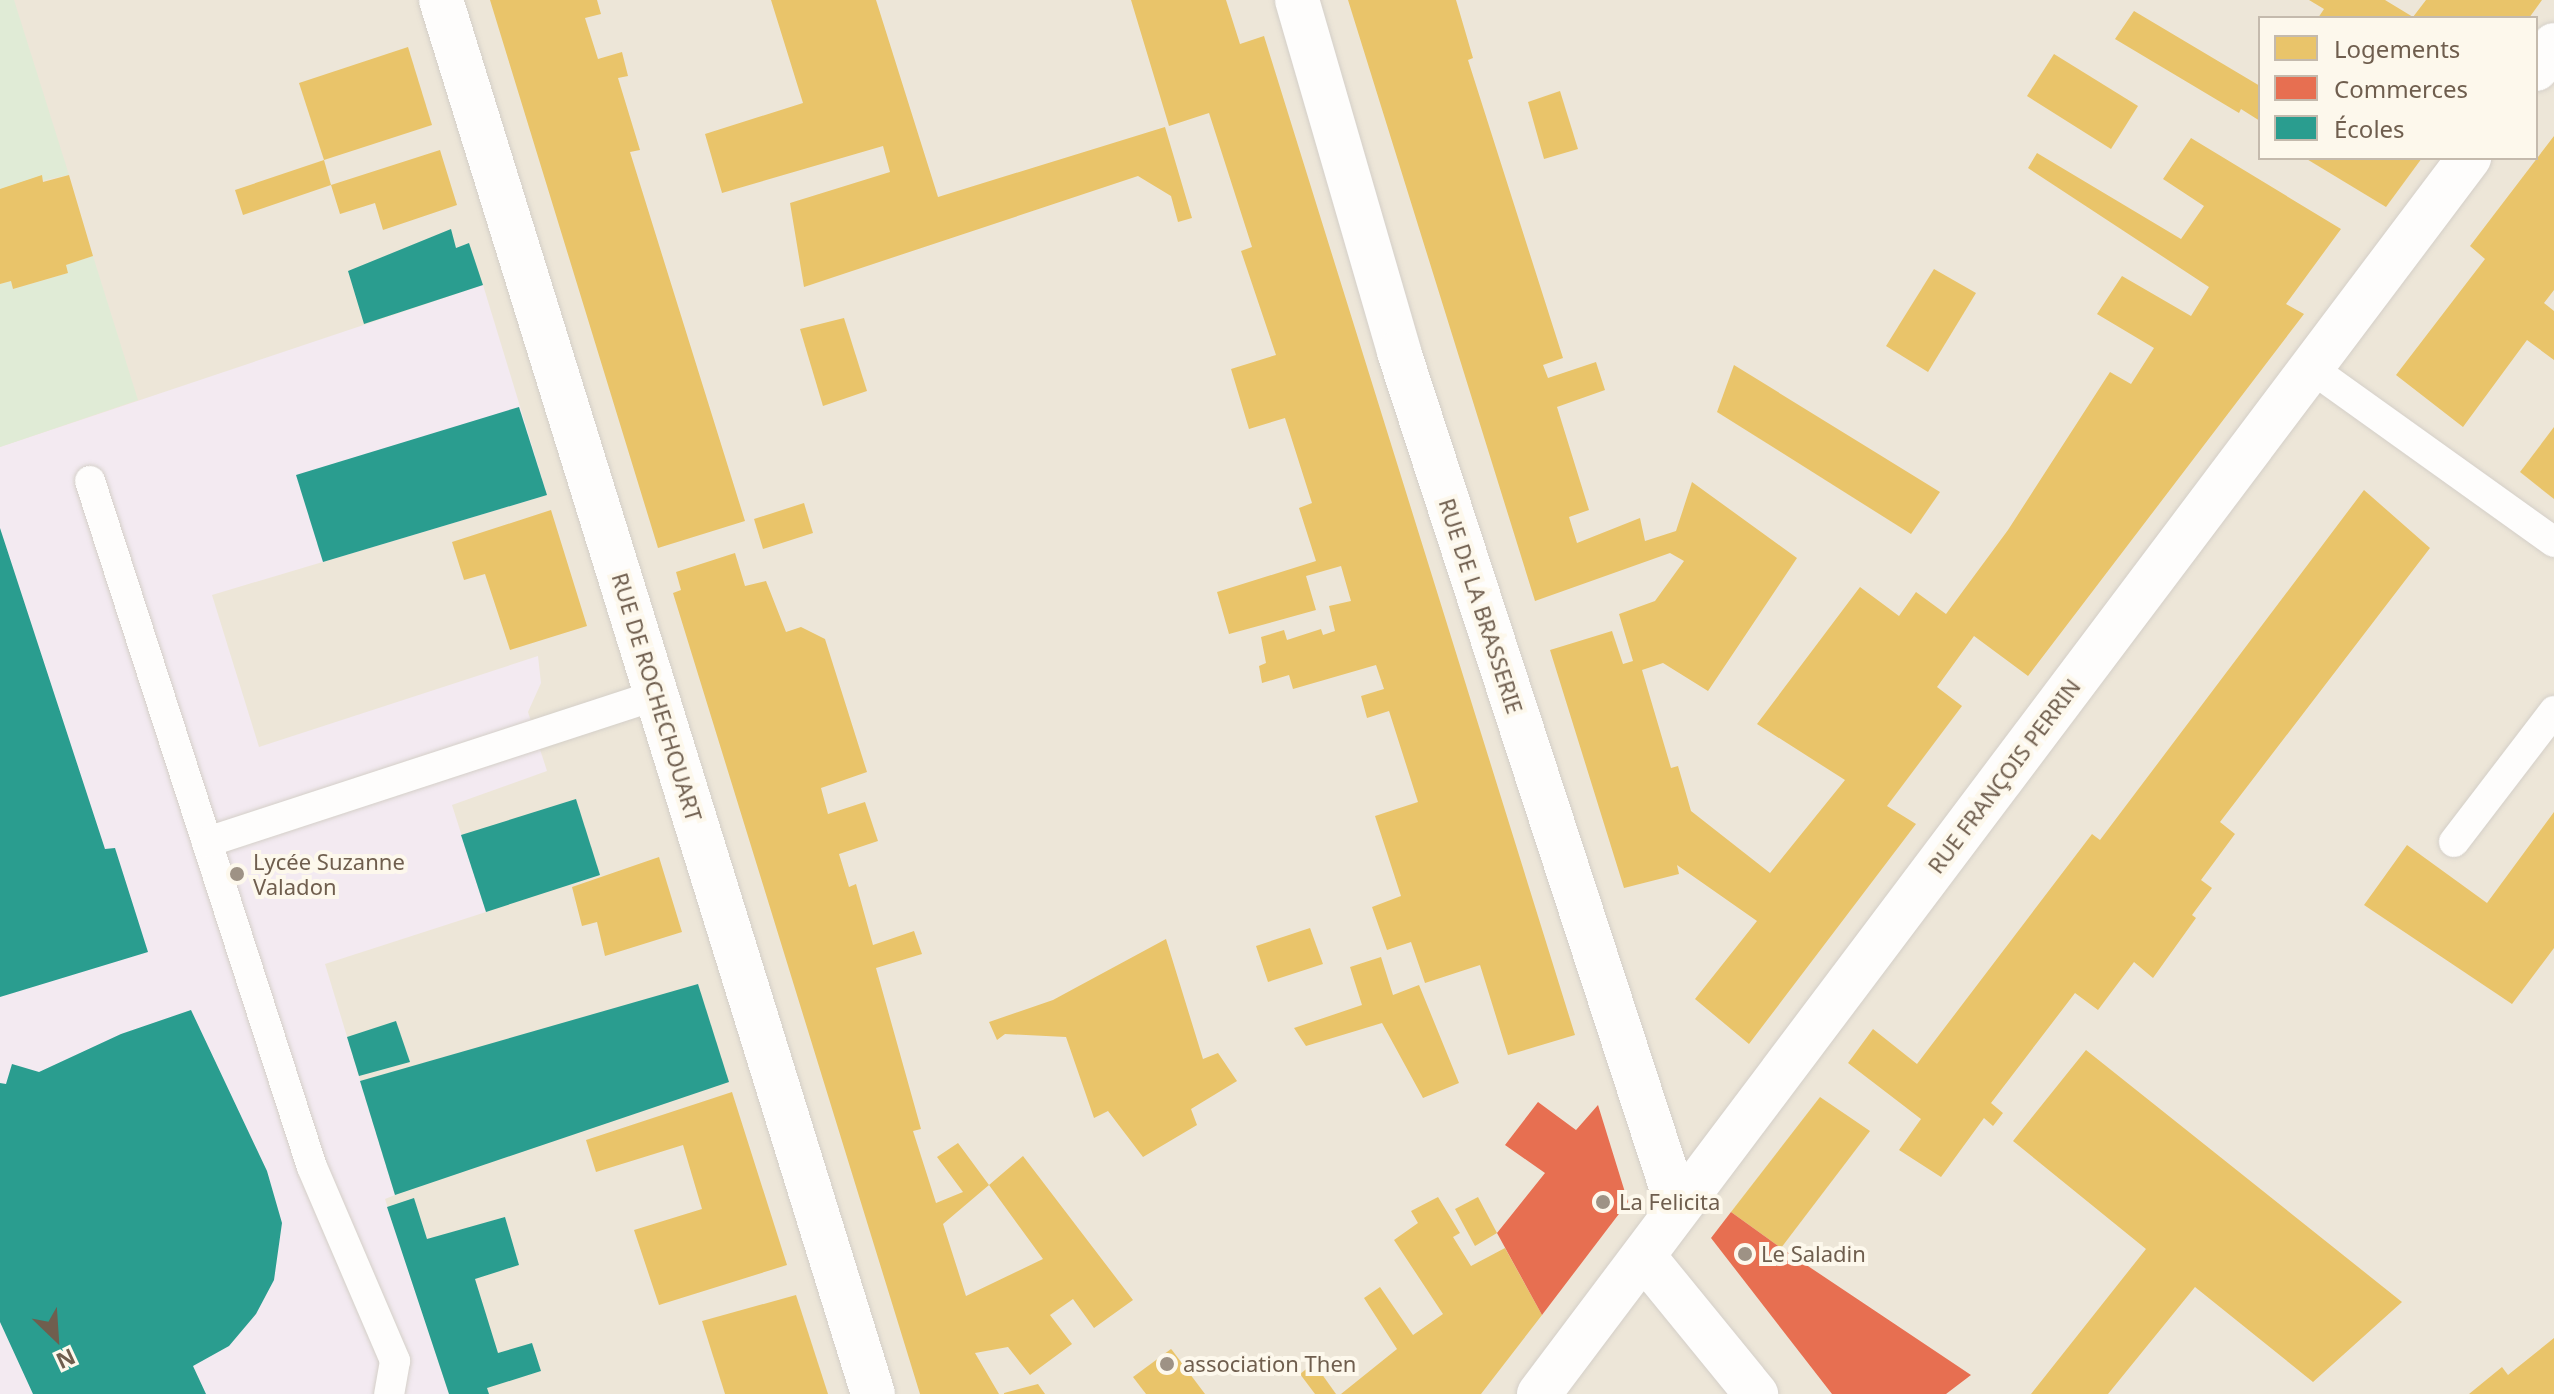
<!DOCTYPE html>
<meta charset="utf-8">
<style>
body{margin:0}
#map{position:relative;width:2554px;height:1394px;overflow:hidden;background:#f5f2ea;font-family:"Noto Sans",sans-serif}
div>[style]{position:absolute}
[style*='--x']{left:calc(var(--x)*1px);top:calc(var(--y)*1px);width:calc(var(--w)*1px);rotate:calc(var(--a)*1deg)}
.residential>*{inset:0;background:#ede6d8}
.education>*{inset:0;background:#f3eaf1}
.green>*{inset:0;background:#e0ebd6}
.homes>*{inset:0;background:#e9c46a}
.shops>*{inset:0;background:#e76f51}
.schools>*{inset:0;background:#2a9d8f}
.roads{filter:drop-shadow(0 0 2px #d4cfc8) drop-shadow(0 0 2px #d4cfc8)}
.lane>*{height:30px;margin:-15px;padding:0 15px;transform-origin:15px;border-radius:15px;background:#fefdfc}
.street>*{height:44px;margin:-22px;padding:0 22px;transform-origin:22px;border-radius:22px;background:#fefdfc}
.secondary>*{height:44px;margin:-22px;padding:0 22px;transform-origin:22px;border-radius:22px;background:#fefdfc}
.dots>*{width:22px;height:22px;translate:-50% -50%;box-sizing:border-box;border:4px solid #fdf8ec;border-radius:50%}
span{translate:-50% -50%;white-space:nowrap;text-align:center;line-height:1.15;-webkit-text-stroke:8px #fdf8ec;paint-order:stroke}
.street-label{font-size:22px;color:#6f5e4e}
.poi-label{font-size:22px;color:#6f5e4e}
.left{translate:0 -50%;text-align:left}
.legend{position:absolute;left:2258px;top:16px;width:280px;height:144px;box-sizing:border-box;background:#fdf8ec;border:2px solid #c4baad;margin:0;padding:10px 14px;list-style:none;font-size:24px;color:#6f5e4e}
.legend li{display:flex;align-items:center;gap:16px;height:40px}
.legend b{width:40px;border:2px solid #c4baad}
.north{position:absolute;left:16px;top:1298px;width:80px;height:80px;-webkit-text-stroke:6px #fdf8ec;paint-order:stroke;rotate:155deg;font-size:22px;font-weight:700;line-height:32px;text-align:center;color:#6f5e4e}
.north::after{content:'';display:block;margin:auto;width:28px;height:36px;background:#6f5e4e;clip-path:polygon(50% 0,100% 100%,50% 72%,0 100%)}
</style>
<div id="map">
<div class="residential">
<i style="clip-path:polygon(evenodd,0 0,2554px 0,2554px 1394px,0 1394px,0 0,2260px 18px,2536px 18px,2536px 158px,2260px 158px,2260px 18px)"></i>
</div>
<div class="education">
<i style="clip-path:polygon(483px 285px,547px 495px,212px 595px,259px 747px,538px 656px,541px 683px,528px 712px,547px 771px,452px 805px,486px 912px,325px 964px,395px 1195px,385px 1199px,449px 1394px,0 1394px,0 447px)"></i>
</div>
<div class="green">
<i style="clip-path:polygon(0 0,14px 0,69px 175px,0 189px)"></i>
<i style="clip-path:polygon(93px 256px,138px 400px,0 447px,0 284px,11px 281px,13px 289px,68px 273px,66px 265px)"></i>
</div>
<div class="homes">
<i style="clip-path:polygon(490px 0,597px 0,601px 14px,585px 18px,598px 59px,622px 52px,628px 76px,618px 78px,640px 150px,630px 152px,745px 521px,658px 548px)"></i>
<i style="clip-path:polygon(771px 0,876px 0,938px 197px,1165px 127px,1192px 218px,1178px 222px,1171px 196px,1138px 176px,804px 287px,790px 203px,890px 172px,883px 146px,722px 193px,705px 134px,803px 103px)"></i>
<i style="clip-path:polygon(1131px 0,1226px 0,1240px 44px,1264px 36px,1575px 1035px,1508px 1055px,1480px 965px,1425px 983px,1411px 942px,1387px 950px,1372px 907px,1401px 896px,1375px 816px,1418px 802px,1389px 711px,1367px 718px,1361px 696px,1384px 689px,1376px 665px,1293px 689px,1289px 675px,1262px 683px,1259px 666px,1266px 663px,1261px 637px,1284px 630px,1287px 640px,1321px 629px,1323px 635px,1335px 631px,1329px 606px,1351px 601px,1341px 566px,1306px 576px,1316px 610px,1229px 634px,1217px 592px,1316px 561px,1299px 508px,1312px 503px,1285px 418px,1249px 429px,1231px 369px,1276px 355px,1241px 251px,1252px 247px,1209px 113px,1169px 126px)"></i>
<i style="clip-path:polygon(1348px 0,1456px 0,1473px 58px,1468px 60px,1563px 358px,1543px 365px,1548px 378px,1596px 362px,1605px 390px,1557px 407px,1589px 510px,1569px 517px,1577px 543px,1640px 518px,1645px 541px,1676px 531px,1692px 482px,1797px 558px,1708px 691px,1663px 663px,1642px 670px,1671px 768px,1678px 766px,1691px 811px,1770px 873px,1845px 780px,1757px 724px,1860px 587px,1899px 616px,1916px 592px,1946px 614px,2008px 530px,2110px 372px,2131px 384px,2154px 348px,2097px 314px,2122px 276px,2191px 316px,2209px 287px,2028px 168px,2037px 153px,2181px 239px,2204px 206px,2163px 179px,2191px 138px,2341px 229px,2286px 304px,2304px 314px,2028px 676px,1974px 636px,1937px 687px,1962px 706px,1887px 806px,1916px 824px,1749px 1044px,1695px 999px,1757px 921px,1677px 865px,1679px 874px,1624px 888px,1550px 650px,1612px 631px,1623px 664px,1633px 661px,1619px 614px,1655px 601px,1684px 561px,1670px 553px,1535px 601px)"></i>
<i style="clip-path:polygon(2309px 0,2385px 0,2413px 17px,2426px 0,2542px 0,2529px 18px,2318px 18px,2324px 9px)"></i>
<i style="clip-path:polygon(2134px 11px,2260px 86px,2260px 121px,2241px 109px,2239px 113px,2115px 39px)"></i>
<i style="clip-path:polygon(408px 47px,432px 125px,324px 160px,299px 83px)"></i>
<i style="clip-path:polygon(2054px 54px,2138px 106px,2111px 149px,2027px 96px)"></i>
<i style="clip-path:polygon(1560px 91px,1578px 149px,1544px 159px,1528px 102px)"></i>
<i style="clip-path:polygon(2554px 136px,2554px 290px,2544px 303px,2554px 311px,2554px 360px,2527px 340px,2463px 427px,2396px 375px,2485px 259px,2470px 246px)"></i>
<i style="clip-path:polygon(440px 150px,457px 205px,383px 230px,375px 203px,340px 214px,331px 185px)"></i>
<i style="clip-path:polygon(2305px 158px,2422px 158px,2386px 207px)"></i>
<i style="clip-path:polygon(324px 160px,331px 185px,243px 215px,235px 190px)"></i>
<i style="clip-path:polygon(42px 175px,43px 182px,69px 175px,93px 256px,66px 265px,68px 273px,13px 289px,11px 281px,0 284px,0 189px)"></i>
<i style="clip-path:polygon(1934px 269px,1976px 293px,1928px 372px,1886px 346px)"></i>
<i style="clip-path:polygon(844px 318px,867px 391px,823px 406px,800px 329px)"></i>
<i style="clip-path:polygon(1734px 365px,1940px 492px,1911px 534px,1717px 412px)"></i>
<i style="clip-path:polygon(2554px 427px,2554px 499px,2520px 472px)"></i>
<i style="clip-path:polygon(2364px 490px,2430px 548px,2220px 822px,2235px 834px,2201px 880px,2212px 888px,2192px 915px,2196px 918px,2153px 978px,2134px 962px,2098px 1010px,2075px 993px,1991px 1103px,2003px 1113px,1993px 1126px,1984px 1118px,1941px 1177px,1899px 1150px,1921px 1119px,1848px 1063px,1873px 1029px,1917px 1064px,2092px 834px,2100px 840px)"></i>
<i style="clip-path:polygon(804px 503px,813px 533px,763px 549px,754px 519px)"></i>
<i style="clip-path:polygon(551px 510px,587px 626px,510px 650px,485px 574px,464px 580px,452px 542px)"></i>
<i style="clip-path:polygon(735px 553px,745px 586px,766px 581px,786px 632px,801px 627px,825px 639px,867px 772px,821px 788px,828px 814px,865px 802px,878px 841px,839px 854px,849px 887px,856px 884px,873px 945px,914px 931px,922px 954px,876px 968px,921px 1129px,913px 1131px,936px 1203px,963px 1192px,937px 1157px,958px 1143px,989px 1185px,943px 1224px,966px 1296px,1043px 1259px,989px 1185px,1023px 1156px,1133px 1300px,1094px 1328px,1073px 1299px,1050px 1315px,1072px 1344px,1030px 1375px,1008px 1347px,975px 1353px,999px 1394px,920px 1394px,673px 593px,681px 590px,676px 572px)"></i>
<i style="clip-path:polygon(2554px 812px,2554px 948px,2512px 1004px,2364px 905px,2407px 845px,2487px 903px)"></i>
<i style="clip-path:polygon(659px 857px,682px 932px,605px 956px,597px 922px,582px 926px,572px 887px)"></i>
<i style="clip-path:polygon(1310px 928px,1323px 964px,1268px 982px,1256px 946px)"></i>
<i style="clip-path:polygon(1166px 939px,1203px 1059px,1218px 1053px,1237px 1081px,1191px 1109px,1197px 1125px,1143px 1157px,1108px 1111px,1094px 1118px,1066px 1037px,1005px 1034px,997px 1040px,989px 1022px,1053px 1000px)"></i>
<i style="clip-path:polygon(1381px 957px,1393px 995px,1419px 985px,1459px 1083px,1423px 1098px,1382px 1023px,1306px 1046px,1294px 1028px,1362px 1005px,1350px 967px)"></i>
<i style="clip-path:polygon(2086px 1050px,2402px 1302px,2313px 1382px,2195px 1287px,2108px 1394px,2031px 1394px,2146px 1249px,2013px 1141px)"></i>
<i style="clip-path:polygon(732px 1092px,787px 1265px,659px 1305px,634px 1230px,702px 1209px,683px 1145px,596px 1172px,586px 1140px)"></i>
<i style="clip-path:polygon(1820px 1097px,1870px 1131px,1781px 1248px,1731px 1212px)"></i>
<i style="clip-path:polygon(1438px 1197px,1460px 1233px,1453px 1237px,1471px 1266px,1505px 1248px,1542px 1315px,1481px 1394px,1341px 1394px,1397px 1349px,1364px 1298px,1380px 1287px,1413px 1335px,1443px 1314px,1394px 1240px,1418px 1223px,1411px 1211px)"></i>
<i style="clip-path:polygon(1478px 1197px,1497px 1233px,1475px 1246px,1455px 1209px)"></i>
<i style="clip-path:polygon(796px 1295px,828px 1394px,725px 1394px,702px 1321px)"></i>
<i style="clip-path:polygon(2554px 1338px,2554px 1394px,2469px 1394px,2502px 1367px,2508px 1375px)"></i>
<i style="clip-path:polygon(1171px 1349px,1172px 1350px,1205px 1394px,1146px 1394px,1133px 1377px)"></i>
<i style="clip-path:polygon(1314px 1363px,1336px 1394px,1315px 1394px,1300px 1374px)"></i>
<i style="clip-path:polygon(1038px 1384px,1045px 1394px,1004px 1394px,1004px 1393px)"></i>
</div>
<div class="shops">
<i style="clip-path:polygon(1538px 1102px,1576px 1130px,1598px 1105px,1628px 1202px,1542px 1315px,1497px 1233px,1545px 1173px,1505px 1145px)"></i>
<i style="clip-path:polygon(1731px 1212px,1781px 1248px,1971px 1375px,1946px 1394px,1832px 1394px,1711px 1238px)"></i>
</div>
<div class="schools">
<i style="clip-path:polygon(451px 229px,456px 248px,469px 243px,483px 285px,364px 324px,348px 271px)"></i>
<i style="clip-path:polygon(519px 407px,547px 495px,323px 562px,296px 475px)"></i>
<i style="clip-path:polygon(0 528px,105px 849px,115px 848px,148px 952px,0 997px)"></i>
<i style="clip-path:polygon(576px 799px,600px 875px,486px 912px,461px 835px)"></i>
<i style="clip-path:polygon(698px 984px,729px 1082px,395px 1195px,360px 1081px)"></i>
<i style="clip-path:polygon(191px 1010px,267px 1171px,282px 1223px,274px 1280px,256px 1314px,229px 1346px,193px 1366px,206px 1394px,33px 1394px,0 1322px,0 1083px,6px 1084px,12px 1064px,39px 1072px,121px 1034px)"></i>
<i style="clip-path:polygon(396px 1021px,410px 1062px,359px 1076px,347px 1037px)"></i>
<i style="clip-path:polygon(414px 1198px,427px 1239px,505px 1217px,519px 1265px,475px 1279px,498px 1353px,532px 1343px,541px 1371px,487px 1388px,489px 1394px,449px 1394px,387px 1207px)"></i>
</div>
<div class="roads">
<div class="lane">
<i style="--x:2311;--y:368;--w:299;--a:35.6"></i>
<i style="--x:90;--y:481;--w:721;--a:72.07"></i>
<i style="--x:312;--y:1167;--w:211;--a:66.8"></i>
<i style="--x:395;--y:1361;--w:34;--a:100"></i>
<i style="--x:207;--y:842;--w:472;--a:-18.1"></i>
<i style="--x:2454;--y:842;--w:165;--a:-52.6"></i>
</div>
<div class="street">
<i style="--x:441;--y:0;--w:1459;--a:72.78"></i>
<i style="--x:1297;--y:0;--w:366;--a:73.8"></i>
<i style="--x:1399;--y:352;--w:900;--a:71.95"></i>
<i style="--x:1645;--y:1258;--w:176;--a:50.8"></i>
</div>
<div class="secondary">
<i style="--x:2536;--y:69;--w:30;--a:-53"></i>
<i style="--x:1539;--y:1394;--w:1547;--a:-53.04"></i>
</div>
</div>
<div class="dots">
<i style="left:237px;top:874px;background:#9e9285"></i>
<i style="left:1603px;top:1202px;background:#9e9285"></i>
<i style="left:1745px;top:1254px;background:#9e9285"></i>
<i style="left:1167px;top:1364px;background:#9e9285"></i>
</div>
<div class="street-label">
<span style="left:1481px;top:606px;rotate:72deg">RUE DE LA BRASSERIE</span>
<span style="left:657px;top:697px;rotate:73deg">RUE DE ROCHECHOUART</span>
<span style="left:2004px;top:776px;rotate:-53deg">RUE FRANÇOIS PERRIN</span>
</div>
<div class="poi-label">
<span class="left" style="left:253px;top:874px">Lycée Suzanne<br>Valadon</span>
<span class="left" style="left:1619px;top:1202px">La Felicita</span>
<span class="left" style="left:1761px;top:1254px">Le Saladin</span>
<span class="left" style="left:1183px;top:1364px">association Then</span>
</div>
<ul class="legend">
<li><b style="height:22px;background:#e9c46a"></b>Logements</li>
<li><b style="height:22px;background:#e76f51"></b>Commerces</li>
<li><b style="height:22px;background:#2a9d8f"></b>Écoles</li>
</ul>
<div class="north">N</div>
</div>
